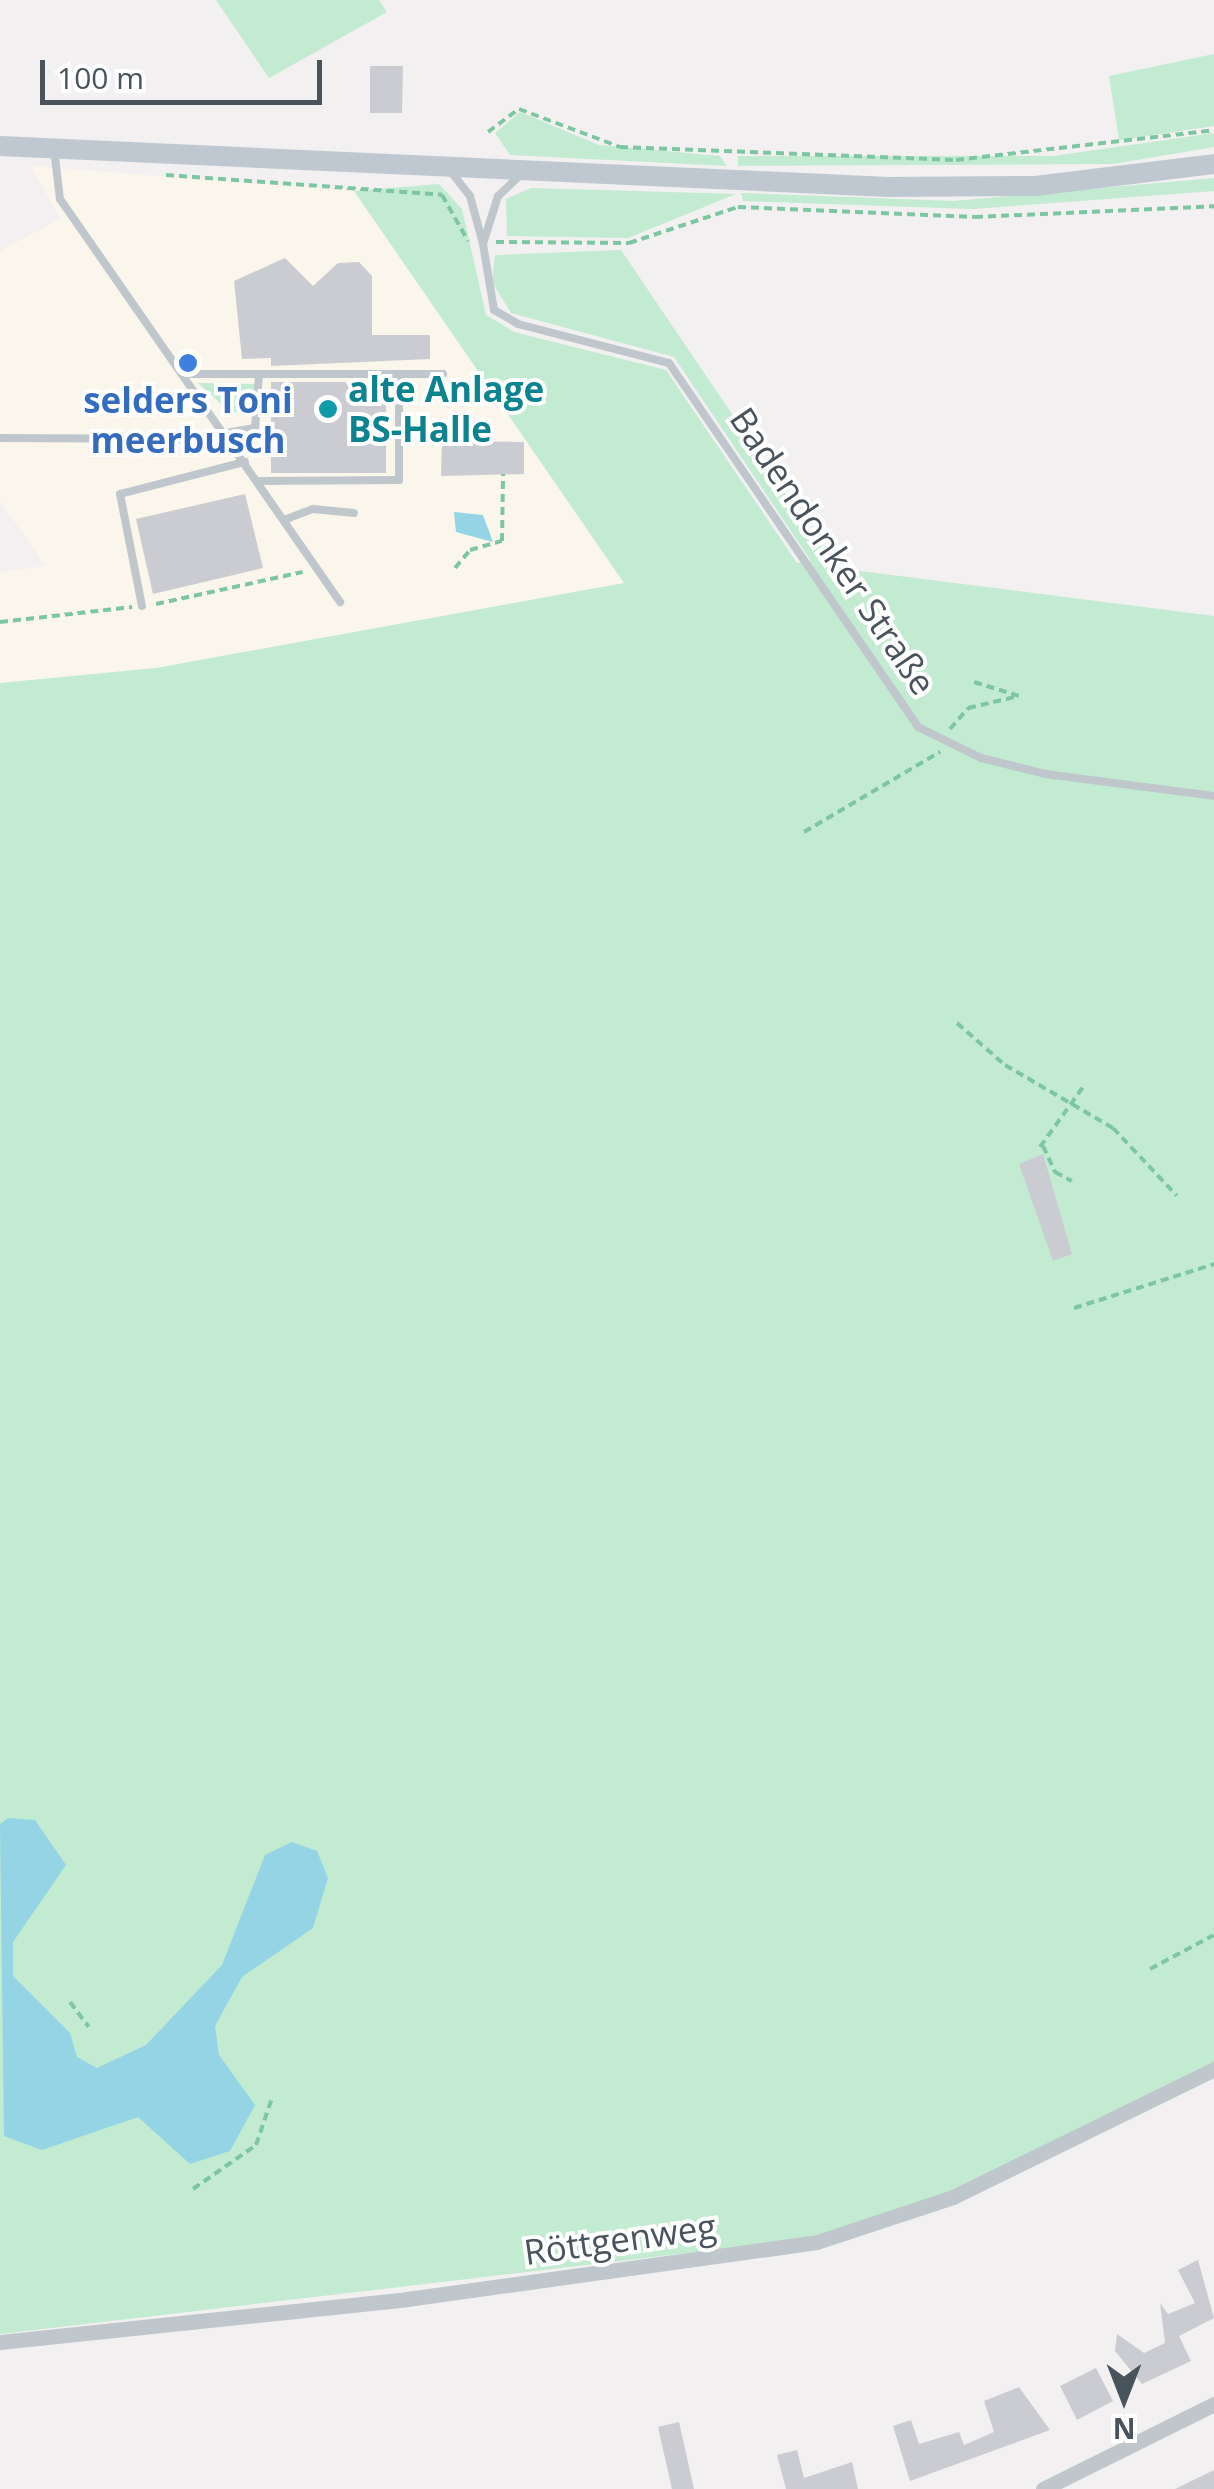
<!DOCTYPE html>
<meta charset="utf-8">
<style>
body{margin:0}
#map{position:relative;width:1214px;height:2489px;overflow:hidden;background:#f2f0f0;font-family:"Open Sans",sans-serif}
div>[style]{position:absolute}
[style*='--x']{left:calc(var(--x)*1px);top:calc(var(--y)*1px);width:calc(var(--w)*1px);rotate:calc(var(--a)*1deg)}
.commercial>*{inset:0;background:#faf6eb}
.green>*{inset:0;background:#c2ebd2}
.water>*{inset:0;background:#94d4e4}
.building>*{inset:0;background:#caccd2}
.path>*{height:4px;margin-top:-2px;transform-origin:0;background:repeating-linear-gradient(90deg,#7ec6a1 0 8px,transparent 0 13px)}
.lane>*{height:8px;margin:-4px;padding:0 4px;transform-origin:4px;border-radius:4px;background:#bfc7cd}
.street>*{height:15px;margin:-7.5px;padding:0 7.5px;transform-origin:7.5px;border-radius:7.5px;background:#bfc7cd}
.secondary>*{height:20px;margin:-10px;padding:0 10px;transform-origin:10px;border-radius:10px;background:#bfc8d1}
.dots>*{width:28px;height:28px;translate:-50% -50%;box-sizing:border-box;border:5px solid #fff;border-radius:50%}
span{translate:-50% -50%;white-space:nowrap;text-align:center;line-height:1.15;-webkit-text-stroke:8px #fff;paint-order:stroke}
.culture-label{font-size:35px;color:#0d838f;font-weight:700}
.left{translate:0 -50%;text-align:left}
.shop-label{font-size:35px;color:#366cbe;font-weight:700}
.street-label{font-size:35px;color:#49535b}
.north{position:absolute;left:1074px;top:2349px;width:100px;height:100px;-webkit-text-stroke:8px #fff;paint-order:stroke;rotate:180deg;font-size:28px;font-weight:700;line-height:40px;text-align:center;color:#49535b}
.north::after{content:'';display:block;margin:auto;width:35px;height:45px;background:#49535b;clip-path:polygon(50% 0,100% 100%,50% 72%,0 100%)}
.scale{position:absolute;left:40px;top:60px;width:282px;height:45px;box-sizing:border-box;border:5px solid #49535b;border-top:0;padding-left:12px;font-size:30px;line-height:35px;white-space:nowrap;color:#49535b;-webkit-text-stroke:8px #fff;paint-order:stroke}
</style>
<div id="map">
<div class="commercial">
<i style="clip-path:polygon(31px 166px,354px 191px,625px 583px,156px 668px,0 683px,0 572px,45px 566px,0 501px,0 251px,60px 219px)"></i>
</div>
<div class="green">
<i style="clip-path:polygon(216px 0,379px 0,387px 12px,269px 78px)"></i>
<i style="clip-path:polygon(1214px 54px,1214px 126px,1119px 140px,1109px 76px)"></i>
<i style="clip-path:polygon(520px 112px,599px 145px,720px 156px,727px 166px,510px 155px,495px 133px)"></i>
<i style="clip-path:polygon(1214px 133px,1214px 147px,1113px 164px,738px 166px,738px 156px,1053px 156px)"></i>
<i style="clip-path:polygon(1214px 178px,1214px 191px,973px 209px,743px 201px,741px 193px,953px 201px)"></i>
<i style="clip-path:polygon(439px 184px,462px 209px,486px 315px,514px 332px,666px 370px,797px 563px,811px 561px,674px 357px,511px 313px,492px 282px,495px 255px,621px 250px,836px 568px,1214px 616px,1214px 2063px,952px 2194px,816px 2238px,0 2334px,0 683px,156px 668px,624px 583px,354px 191px)"></i>
<i style="clip-path:polygon(531px 188px,736px 194px,628px 238px,507px 236px,506px 199px)"></i>
<i style="clip-path:polygon(198px 383px,256px 384px,255px 398px,249px 410px,231px 413px)"></i>
</div>
<div class="water">
<i style="clip-path:polygon(454px 512px,483px 515px,493px 542px,456px 532px)"></i>
<i style="clip-path:polygon(8px 1818px,35px 1820px,66px 1865px,13px 1942px,13px 1976px,70px 2033px,77px 2057px,97px 2068px,146px 2045px,222px 1965px,265px 1855px,292px 1842px,317px 1851px,328px 1878px,313px 1928px,242px 1977px,215px 2026px,219px 2055px,255px 2105px,230px 2151px,190px 2164px,138px 2117px,42px 2150px,4px 2136px,0 1824px)"></i>
</div>
<div class="building">
<i style="clip-path:polygon(370px 66px,403px 66px,402px 113px,370px 113px)"></i>
<i style="clip-path:polygon(285px 258px,313px 286px,338px 263px,359px 262px,372px 276px,372px 335px,430px 335px,430px 359px,271px 366px,271px 358px,242px 359px,234px 281px)"></i>
<i style="clip-path:polygon(271px 382px,386px 382px,386px 473px,271px 473px)"></i>
<i style="clip-path:polygon(442px 441px,524px 442px,524px 474px,441px 476px)"></i>
<i style="clip-path:polygon(245px 494px,263px 568px,153px 594px,136px 519px)"></i>
<i style="clip-path:polygon(1043px 1154px,1072px 1254px,1053px 1261px,1019px 1164px)"></i>
<i style="clip-path:polygon(1198px 2260px,1214px 2318px,1179px 2336px,1191px 2361px,1142px 2384px,1115px 2351px,1117px 2334px,1144px 2353px,1165px 2343px,1160px 2303px,1168px 2314px,1195px 2303px,1178px 2270px)"></i>
<i style="clip-path:polygon(1096px 2368px,1113px 2401px,1077px 2420px,1060px 2386px)"></i>
<i style="clip-path:polygon(1019px 2387px,1050px 2430px,910px 2481px,893px 2426px,911px 2420px,919px 2444px,959px 2432px,964px 2445px,994px 2432px,984px 2401px)"></i>
<i style="clip-path:polygon(679px 2422px,694px 2489px,672px 2489px,658px 2427px)"></i>
<i style="clip-path:polygon(797px 2450px,804px 2478px,852px 2462px,858px 2489px,786px 2489px,777px 2455px)"></i>
<i style="clip-path:polygon(1214px 2470px,1214px 2489px,1175px 2489px)"></i>
</div>
<div class="path">
<i style="--x:488;--y:132;--w:39;--a:-37"></i>
<i style="--x:519;--y:109;--w:108;--a:20.6"></i>
<i style="--x:620;--y:147;--w:336;--a:2.2"></i>
<i style="--x:956;--y:160;--w:260;--a:-6.6"></i>
<i style="--x:166;--y:175;--w:277;--a:4.1"></i>
<i style="--x:442;--y:195;--w:53;--a:60.5"></i>
<i style="--x:496;--y:242;--w:133;--a:0.4"></i>
<i style="--x:629;--y:243;--w:115;--a:-18.3"></i>
<i style="--x:738;--y:207;--w:237;--a:2.4"></i>
<i style="--x:975;--y:217;--w:239;--a:-2.6"></i>
<i style="--x:455;--y:568;--w:23;--a:-50"></i>
<i style="--x:470;--y:550;--w:33;--a:-16"></i>
<i style="--x:502;--y:541;--w:67;--a:-89.1"></i>
<i style="--x:156;--y:604;--w:150;--a:-12.3"></i>
<i style="--x:0;--y:622;--w:133;--a:-6.5"></i>
<i style="--x:950;--y:729;--w:28;--a:-49"></i>
<i style="--x:968;--y:708;--w:52;--a:-13.2"></i>
<i style="--x:1019;--y:696;--w:47;--a:-162.7"></i>
<i style="--x:804;--y:832;--w:158;--a:-30.5"></i>
<i style="--x:957;--y:1023;--w:64;--a:41.2"></i>
<i style="--x:1005;--y:1065;--w:125;--a:30.3"></i>
<i style="--x:1113;--y:1128;--w:93;--a:46.7"></i>
<i style="--x:1043;--y:1146;--w:29;--a:65"></i>
<i style="--x:1055;--y:1172;--w:19;--a:28"></i>
<i style="--x:1040;--y:1147;--w:74;--a:-54.4"></i>
<i style="--x:1074;--y:1308;--w:147;--a:-17.4"></i>
<i style="--x:1150;--y:1969;--w:72;--a:-28"></i>
<i style="--x:70;--y:2002;--w:31;--a:53"></i>
<i style="--x:193;--y:2189;--w:77;--a:-34.9"></i>
<i style="--x:256;--y:2145;--w:50;--a:-71.2"></i>
</div>
<div class="lane">
<i style="--x:54;--y:149;--w:50;--a:83.2"></i>
<i style="--x:60;--y:199;--w:491;--a:55.2"></i>
<i style="--x:452;--y:173;--w:29;--a:52"></i>
<i style="--x:470;--y:196;--w:50;--a:74.8"></i>
<i style="--x:519;--y:176;--w:29;--a:136"></i>
<i style="--x:498;--y:196;--w:50;--a:107.4"></i>
<i style="--x:483;--y:244;--w:67;--a:80.5"></i>
<i style="--x:494;--y:310;--w:28;--a:30"></i>
<i style="--x:518;--y:324;--w:156;--a:14.5"></i>
<i style="--x:669;--y:363;--w:441;--a:55.6"></i>
<i style="--x:918;--y:727;--w:70;--a:26.2"></i>
<i style="--x:981;--y:758;--w:66;--a:14"></i>
<i style="--x:1045;--y:774;--w:170;--a:7.4"></i>
<i style="--x:182;--y:374;--w:261;--a:0"></i>
<i style="--x:0;--y:438;--w:191;--a:0.3"></i>
<i style="--x:191;--y:439;--w:65;--a:-9.8"></i>
<i style="--x:255;--y:428;--w:54;--a:-85.8"></i>
<i style="--x:258;--y:481;--w:141;--a:-0.4"></i>
<i style="--x:399;--y:480;--w:106;--a:-90"></i>
<i style="--x:284;--y:520;--w:31;--a:-21"></i>
<i style="--x:313;--y:509;--w:41;--a:5.6"></i>
<i style="--x:142;--y:606;--w:114;--a:-101.1"></i>
<i style="--x:120;--y:494;--w:129;--a:-14.4"></i>
</div>
<div class="street">
<i style="--x:0;--y:2342;--w:409;--a:-6"></i>
<i style="--x:407;--y:2299;--w:414;--a:-7.9"></i>
<i style="--x:817;--y:2242;--w:143;--a:-18.3"></i>
<i style="--x:953;--y:2197;--w:291;--a:-26.1"></i>
<i style="--x:1043;--y:2489;--w:191;--a:-26.4"></i>
</div>
<div class="secondary">
<i style="--x:0;--y:146;--w:889;--a:2.64"></i>
<i style="--x:888;--y:187;--w:147;--a:-0.4"></i>
<i style="--x:1035;--y:186;--w:180;--a:-7"></i>
</div>
<div class="dots">
<i style="left:188px;top:363px;background:#3f7fe0"></i>
<i style="left:328px;top:409px;background:#0f9aa8"></i>
</div>
<div class="culture-label">
<span class="left" style="left:348px;top:409px">alte Anlage<br>BS-Halle</span>
</div>
<div class="shop-label">
<span style="left:188px;top:420px">selders Toni<br>meerbusch</span>
</div>
<div class="street-label">
<span style="left:833px;top:551px;rotate:56deg">Badendonker Straße</span>
<span style="left:620px;top:2239px;rotate:-8deg">Röttgenweg</span>
</div>
<div class="north">N</div>
<div class="scale">100 m</div>
</div>
